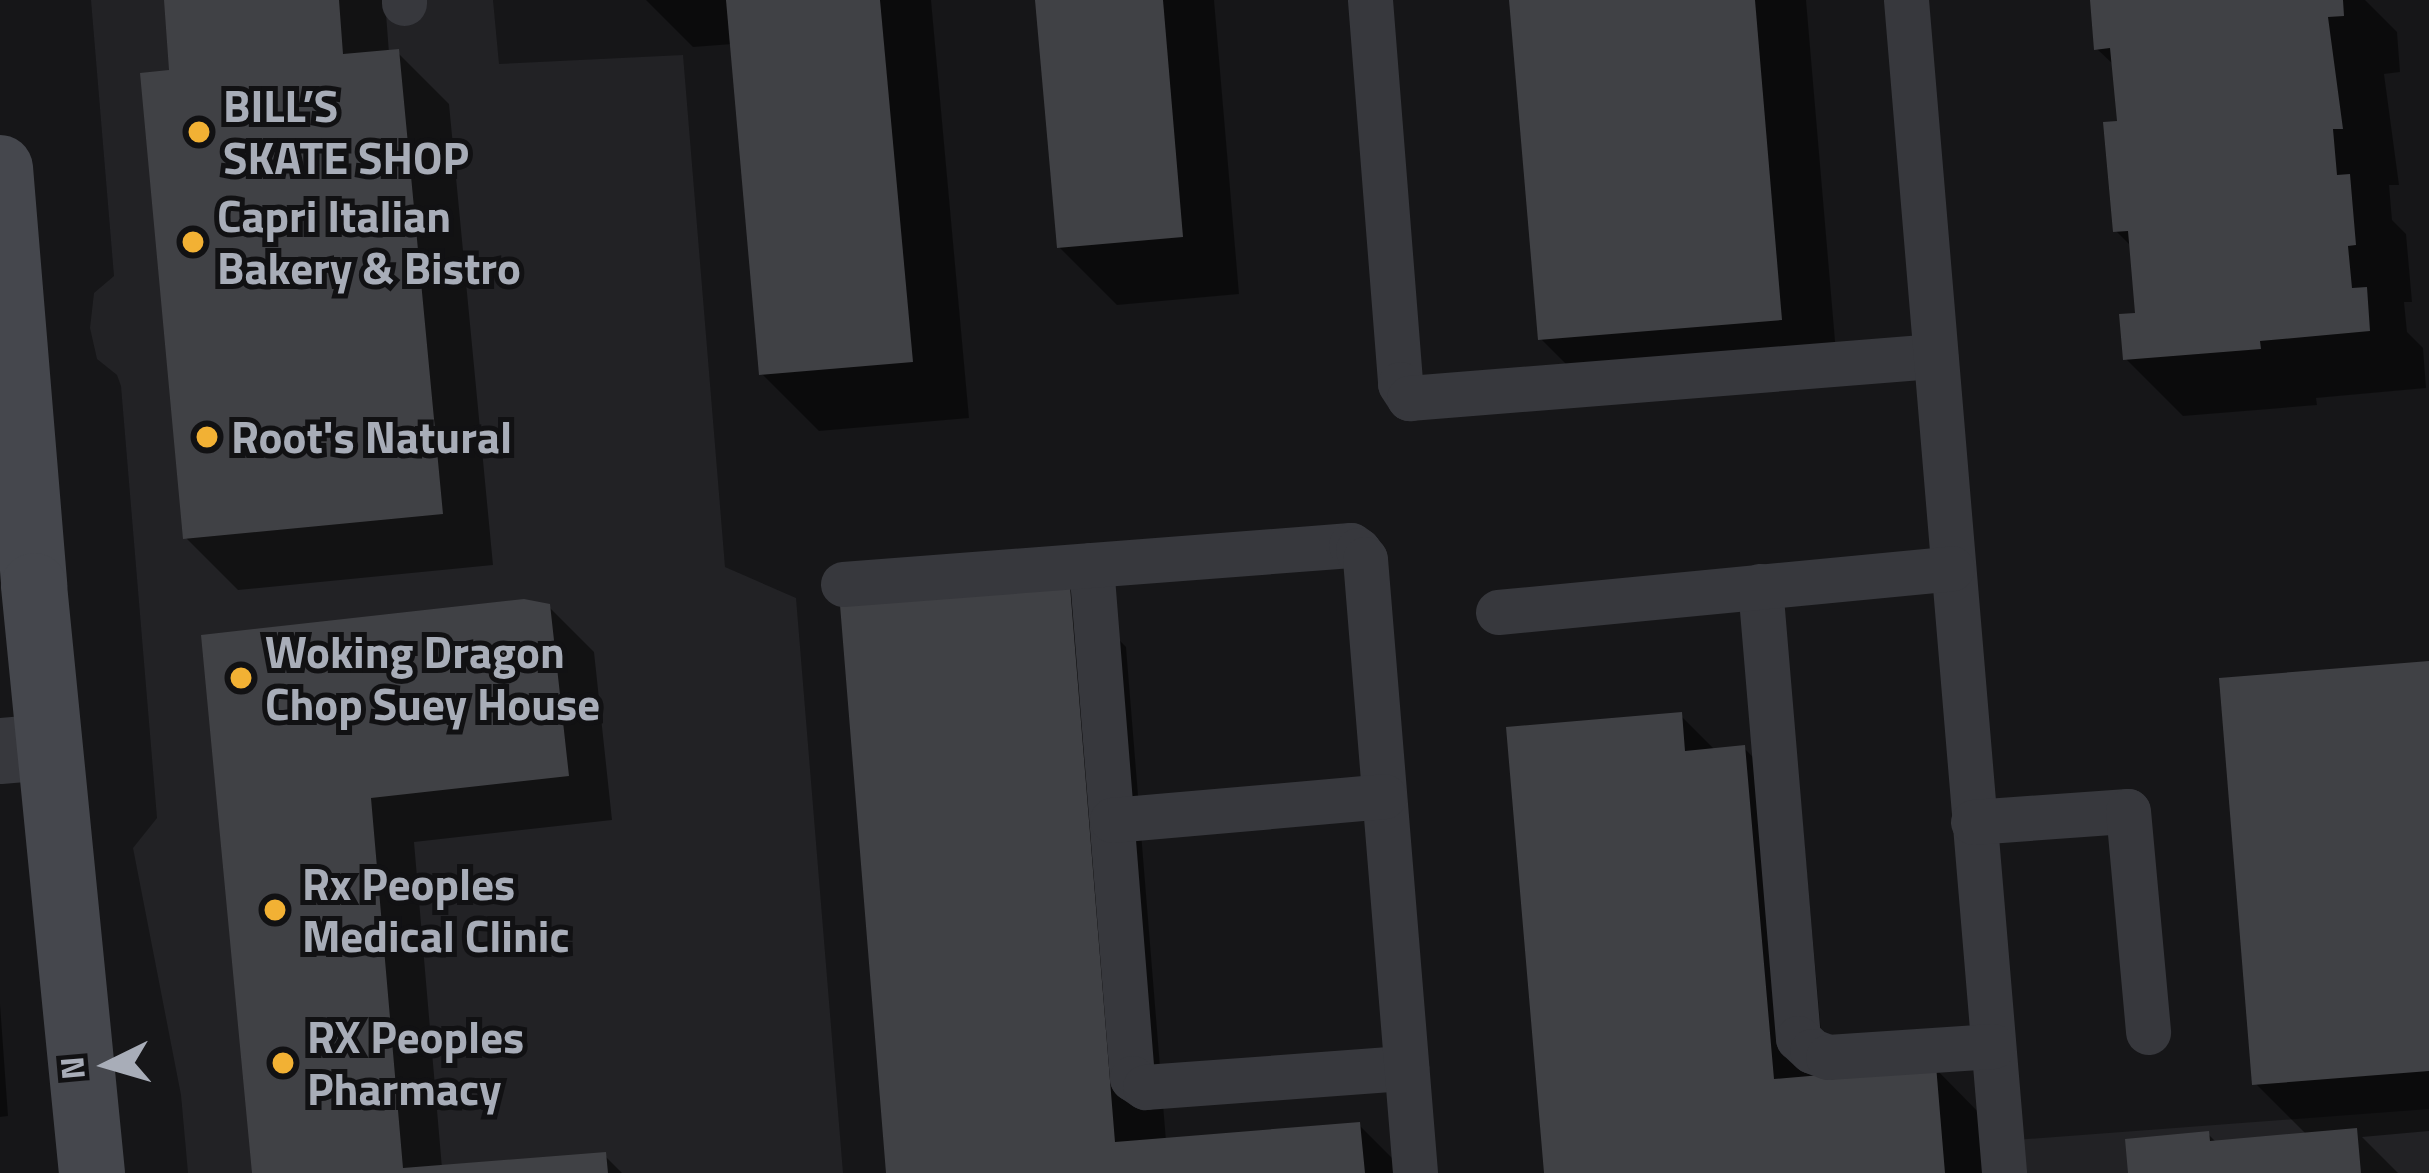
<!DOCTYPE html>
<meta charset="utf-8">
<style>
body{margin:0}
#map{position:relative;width:2429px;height:1173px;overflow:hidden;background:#161618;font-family:"Titillium Web",sans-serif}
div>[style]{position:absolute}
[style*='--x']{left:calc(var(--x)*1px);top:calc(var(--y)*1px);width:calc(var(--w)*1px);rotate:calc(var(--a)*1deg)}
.built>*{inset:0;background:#222225}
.shadow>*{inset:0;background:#0007}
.building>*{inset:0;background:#404145}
.service>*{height:45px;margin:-22.5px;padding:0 22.5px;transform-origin:22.5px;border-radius:22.5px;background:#37383d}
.minor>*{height:66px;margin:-33px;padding:0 33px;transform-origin:33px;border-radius:33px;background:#37383d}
.secondary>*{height:66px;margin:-33px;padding:0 33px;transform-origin:33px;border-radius:33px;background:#45474d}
.dots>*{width:33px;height:33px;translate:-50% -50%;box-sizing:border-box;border:6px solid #111113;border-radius:50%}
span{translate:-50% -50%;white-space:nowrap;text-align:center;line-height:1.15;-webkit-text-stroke:10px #111113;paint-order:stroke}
.poi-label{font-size:45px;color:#a8adb8;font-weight:700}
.left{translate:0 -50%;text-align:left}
.north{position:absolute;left:48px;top:1005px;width:120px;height:120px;-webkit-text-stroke:9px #111113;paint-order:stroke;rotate:265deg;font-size:33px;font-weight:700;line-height:48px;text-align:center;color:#a8adb8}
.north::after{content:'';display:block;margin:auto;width:42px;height:54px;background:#a8adb8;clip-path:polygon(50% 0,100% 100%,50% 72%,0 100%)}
</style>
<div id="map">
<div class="built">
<i style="clip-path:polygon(91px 0,493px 0,499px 64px,683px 55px,725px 567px,796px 598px,843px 1173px,188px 1173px,181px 1095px,133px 848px,157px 818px,121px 386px,117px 375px,97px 359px,90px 328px,94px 293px,114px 276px)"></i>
<i style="clip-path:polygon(2429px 1109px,2429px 1173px,2004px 1173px,2001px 1141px)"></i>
</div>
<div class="shadow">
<i style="clip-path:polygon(167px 0,385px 0,389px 53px,397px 52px,449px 104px,493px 565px,238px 590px,186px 538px)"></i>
<i style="clip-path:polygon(646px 0,931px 0,969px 418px,819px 431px,762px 374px,733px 44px,693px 47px)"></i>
<i style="clip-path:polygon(1038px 0,1214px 0,1239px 294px,1117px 305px,1059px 247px)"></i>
<i style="clip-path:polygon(1512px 0,1806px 0,1838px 376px,1598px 396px,1541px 339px)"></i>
<i style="clip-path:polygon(2093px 0,2365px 0,2397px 32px,2400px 72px,2384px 74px,2399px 185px,2389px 185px,2392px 220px,2406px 234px,2412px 302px,2404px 302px,2407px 332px,2423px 348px,2426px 388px,2316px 398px,2317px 405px,2183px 416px,2126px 359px,2138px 315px,2132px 247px,2116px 231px,2120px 123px,2115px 66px,2097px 49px)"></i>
<i style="clip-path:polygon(1069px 589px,1126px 647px,1166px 1141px,1359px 1125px,1407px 1173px,889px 1173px)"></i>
<i style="clip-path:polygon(549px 607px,594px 652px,612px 820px,414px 842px,442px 1168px,605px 1156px,622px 1173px,254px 1173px,204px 638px)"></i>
<i style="clip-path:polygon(2429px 664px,2429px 1131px,2362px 1137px,2398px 1173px,2128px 1173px,2208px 1134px,2217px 1143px,2307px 1135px,2255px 1083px)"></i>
<i style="clip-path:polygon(1680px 715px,1716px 751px,1744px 748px,1801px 806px,1825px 1078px,1935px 1068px,1992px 1126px,1996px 1173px,1547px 1173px)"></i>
<i style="clip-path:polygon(0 1004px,8px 1116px,0 1117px)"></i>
</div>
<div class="building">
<i style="clip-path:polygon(164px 0,339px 0,343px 54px,399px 49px,443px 514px,183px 539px,140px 73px,169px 70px)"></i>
<i style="clip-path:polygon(726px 0,880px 0,913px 362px,759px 375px)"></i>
<i style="clip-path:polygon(1035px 0,1163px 0,1183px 237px,1057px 248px)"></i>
<i style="clip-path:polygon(1509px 0,1755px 0,1782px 320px,1538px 340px)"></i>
<i style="clip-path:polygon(2090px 0,2343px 0,2344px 16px,2328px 17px,2343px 129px,2333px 129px,2337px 175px,2350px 174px,2356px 245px,2348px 246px,2352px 288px,2367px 287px,2370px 331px,2260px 341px,2261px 349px,2123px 360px,2119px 314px,2135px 313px,2128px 231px,2113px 232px,2103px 122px,2117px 121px,2110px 48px,2094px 50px)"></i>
<i style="clip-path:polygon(1070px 586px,1115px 1142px,1360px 1122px,1365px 1173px,886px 1173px,840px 605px)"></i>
<i style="clip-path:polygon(524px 599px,550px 604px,569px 776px,371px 798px,403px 1168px,606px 1152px,608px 1173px,252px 1173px,201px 635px)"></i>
<i style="clip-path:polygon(2429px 661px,2429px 1071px,2252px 1085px,2219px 678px)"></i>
<i style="clip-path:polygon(1682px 712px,1685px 751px,1745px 745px,1774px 1079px,1936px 1065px,1945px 1173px,1544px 1173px,1506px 727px)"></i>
<i style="clip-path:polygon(2357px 1128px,2361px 1173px,2128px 1173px,2125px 1139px,2209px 1131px,2210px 1141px)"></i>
</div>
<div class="service">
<i style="--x:404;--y:0;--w:3;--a:90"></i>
<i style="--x:1370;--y:0;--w:385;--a:85.5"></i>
<i style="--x:1400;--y:384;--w:17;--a:57"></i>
<i style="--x:1409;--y:398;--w:528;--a:-4.57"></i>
<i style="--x:1906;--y:0;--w:1177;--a:85.22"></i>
<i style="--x:1091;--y:565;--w:515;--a:85.43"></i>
<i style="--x:1132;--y:1078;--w:16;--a:35"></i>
<i style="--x:1145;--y:1087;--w:262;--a:-4.2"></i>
<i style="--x:843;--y:584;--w:509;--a:-4.39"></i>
<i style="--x:1351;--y:545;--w:9;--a:36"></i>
<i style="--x:1358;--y:550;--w:11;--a:52"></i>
<i style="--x:1365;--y:559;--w:616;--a:85.34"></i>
<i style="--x:1760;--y:586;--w:454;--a:85.2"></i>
<i style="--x:1798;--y:1038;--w:19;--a:43"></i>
<i style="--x:1812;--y:1051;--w:17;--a:21"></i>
<i style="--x:1828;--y:1057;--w:165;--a:-3.8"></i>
<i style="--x:1498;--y:612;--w:456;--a:-5.5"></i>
<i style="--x:1112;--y:820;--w:273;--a:-5"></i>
<i style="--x:1973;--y:822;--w:155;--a:-4.1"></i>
<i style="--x:2128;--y:811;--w:222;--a:84.8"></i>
</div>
<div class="minor">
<i style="--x:0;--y:751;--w:49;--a:-4.7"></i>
</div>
<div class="secondary">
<i style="--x:0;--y:168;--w:419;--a:85.3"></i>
<i style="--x:34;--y:586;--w:590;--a:84.36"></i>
</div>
<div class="dots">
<i style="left:199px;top:132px;background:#f2b134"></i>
<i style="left:193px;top:242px;background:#f2b134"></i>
<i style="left:207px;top:437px;background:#f2b134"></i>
<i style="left:241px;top:678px;background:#f2b134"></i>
<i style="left:275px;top:910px;background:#f2b134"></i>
<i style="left:283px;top:1063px;background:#f2b134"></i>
</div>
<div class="poi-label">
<span class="left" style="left:223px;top:132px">BILL’S<br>SKATE SHOP</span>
<span class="left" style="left:217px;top:242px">Capri Italian<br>Bakery &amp; Bistro</span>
<span class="left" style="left:231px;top:437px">Root's Natural</span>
<span class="left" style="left:265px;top:678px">Woking Dragon<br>Chop Suey House</span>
<span class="left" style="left:302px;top:910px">Rx Peoples<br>Medical Clinic</span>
<span class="left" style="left:307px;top:1063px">RX Peoples<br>Pharmacy</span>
</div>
<div class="north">N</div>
</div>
